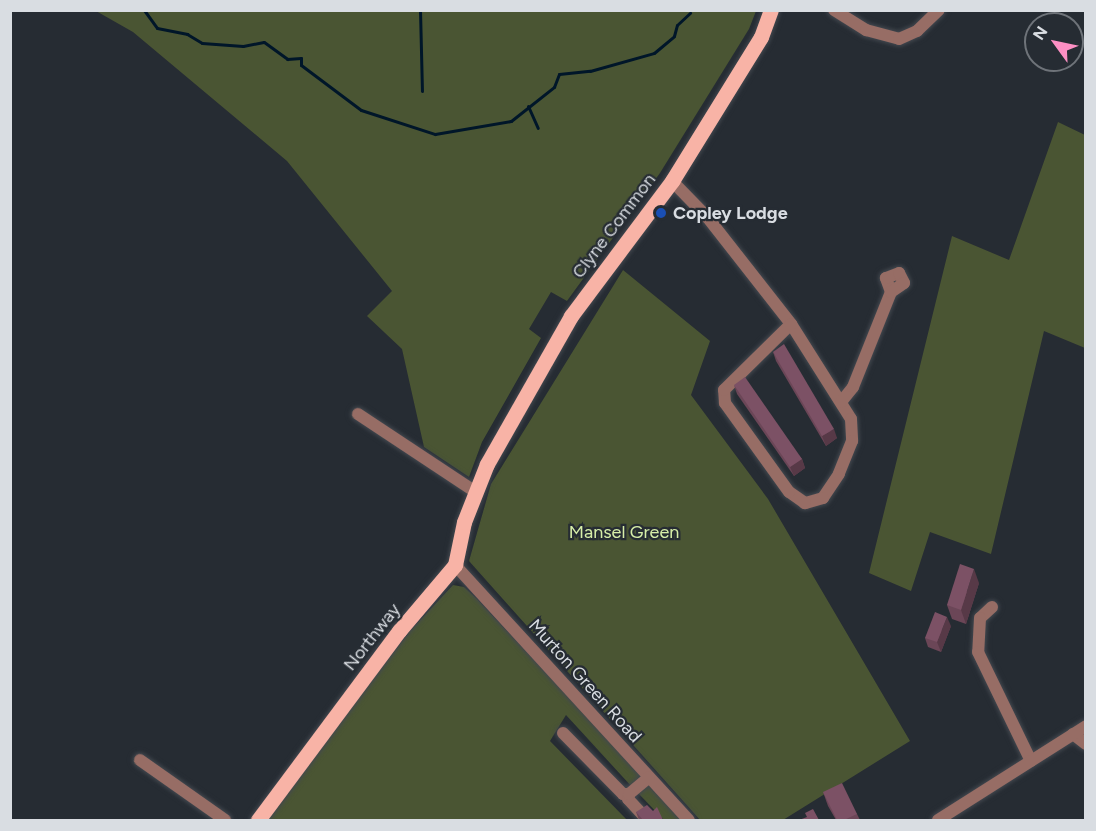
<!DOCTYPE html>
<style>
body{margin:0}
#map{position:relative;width:1096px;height:831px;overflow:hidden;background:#262c33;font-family:Figtree,sans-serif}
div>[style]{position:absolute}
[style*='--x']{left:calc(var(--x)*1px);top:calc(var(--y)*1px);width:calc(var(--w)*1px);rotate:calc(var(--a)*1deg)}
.green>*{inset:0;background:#4a5533}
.stream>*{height:3px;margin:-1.5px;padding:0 1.5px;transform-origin:1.5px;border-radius:1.5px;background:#001629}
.roads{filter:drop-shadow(0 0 2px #43484f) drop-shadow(0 0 2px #43484f)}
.minor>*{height:12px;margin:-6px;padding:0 6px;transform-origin:6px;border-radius:6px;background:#976d65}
.major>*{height:15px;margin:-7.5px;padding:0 7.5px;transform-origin:7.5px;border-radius:7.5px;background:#f8b3a6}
.wall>*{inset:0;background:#6b4657}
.shaded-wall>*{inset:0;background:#573947}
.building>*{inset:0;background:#7c5165}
.dots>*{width:16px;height:16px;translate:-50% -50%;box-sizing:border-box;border:3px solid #262c33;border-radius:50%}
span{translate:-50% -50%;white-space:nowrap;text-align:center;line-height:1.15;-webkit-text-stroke:4.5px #262c33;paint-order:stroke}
.poi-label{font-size:18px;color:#d9dde2;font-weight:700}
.left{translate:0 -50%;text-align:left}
.street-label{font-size:18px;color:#d9dde2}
.park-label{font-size:18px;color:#d7eea8}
.frame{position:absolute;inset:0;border:12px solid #d9dde2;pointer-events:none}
.north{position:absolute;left:1024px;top:12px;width:60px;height:60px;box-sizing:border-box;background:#262c33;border:2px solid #6e7379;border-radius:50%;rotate:303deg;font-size:16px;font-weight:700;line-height:24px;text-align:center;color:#d9dde2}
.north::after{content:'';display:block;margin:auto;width:21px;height:27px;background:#fc8fc3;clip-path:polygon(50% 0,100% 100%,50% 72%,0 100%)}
</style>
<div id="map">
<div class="green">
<i style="clip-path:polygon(96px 11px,756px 11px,749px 29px,660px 173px,567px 301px,551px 292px,529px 329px,541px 338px,482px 442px,469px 477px,424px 447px,402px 349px,367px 316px,392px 291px,287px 161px,133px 32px)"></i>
<i style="clip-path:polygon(1058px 122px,1085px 135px,1085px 348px,1044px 331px,991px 554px,930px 532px,911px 591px,869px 573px,952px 236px,1009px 260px)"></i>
<i style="clip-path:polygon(623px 270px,710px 341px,691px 395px,768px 499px,910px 741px,783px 820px,700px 820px,469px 561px,491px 484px)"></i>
<i style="clip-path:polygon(453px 585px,464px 587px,476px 598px,643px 777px,632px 787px,566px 715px,550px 741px,627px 820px,265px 820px,410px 631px)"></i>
<i style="clip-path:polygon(648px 782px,684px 820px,664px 820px,637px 792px)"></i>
</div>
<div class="stream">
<i style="--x:144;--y:10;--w:22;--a:54"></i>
<i style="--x:157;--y:28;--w:31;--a:11"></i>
<i style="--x:187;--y:34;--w:17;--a:31"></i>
<i style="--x:202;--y:43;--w:41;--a:4.2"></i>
<i style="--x:243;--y:46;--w:21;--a:-11"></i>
<i style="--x:264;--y:42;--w:29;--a:36"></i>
<i style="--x:287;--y:59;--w:14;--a:-4"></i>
<i style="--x:301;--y:58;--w:7;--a:90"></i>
<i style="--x:301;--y:65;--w:75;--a:36.9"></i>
<i style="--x:361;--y:110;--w:78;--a:18"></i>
<i style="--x:435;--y:134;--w:77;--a:-9.7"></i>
<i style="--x:511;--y:121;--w:55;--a:-38.3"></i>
<i style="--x:554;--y:87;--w:14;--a:-69"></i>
<i style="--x:559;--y:74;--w:31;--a:-6"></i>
<i style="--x:590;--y:71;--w:66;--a:-15.7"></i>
<i style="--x:654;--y:53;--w:26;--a:-40"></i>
<i style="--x:674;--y:36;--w:11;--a:-75"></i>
<i style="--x:677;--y:25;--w:18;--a:-43"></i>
<i style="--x:420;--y:10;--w:81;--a:88.6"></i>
<i style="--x:528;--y:106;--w:24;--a:66"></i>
</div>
<div class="roads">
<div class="minor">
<i style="--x:834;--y:10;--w:38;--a:32"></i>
<i style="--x:866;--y:30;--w:34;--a:15"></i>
<i style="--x:899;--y:39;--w:20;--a:-24"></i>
<i style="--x:917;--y:31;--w:30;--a:-44"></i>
<i style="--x:672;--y:181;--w:52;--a:45.8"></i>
<i style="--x:708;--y:218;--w:135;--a:51.9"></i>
<i style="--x:791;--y:324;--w:112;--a:57.7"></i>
<i style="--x:851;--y:419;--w:22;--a:87"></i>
<i style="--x:852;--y:441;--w:35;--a:112"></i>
<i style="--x:839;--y:474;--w:29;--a:124"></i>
<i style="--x:823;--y:498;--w:19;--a:164"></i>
<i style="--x:805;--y:503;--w:19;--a:-145"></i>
<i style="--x:789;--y:492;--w:110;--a:-125.7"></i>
<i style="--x:725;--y:403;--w:13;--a:-94"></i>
<i style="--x:724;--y:390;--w:94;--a:-44.6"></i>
<i style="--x:841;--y:402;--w:19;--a:-51"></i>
<i style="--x:853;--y:387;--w:102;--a:-68.2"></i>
<i style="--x:891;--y:292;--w:15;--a:-110"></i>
<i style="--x:886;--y:278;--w:14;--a:-21"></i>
<i style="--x:899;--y:273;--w:11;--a:63"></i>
<i style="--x:904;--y:283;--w:16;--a:145"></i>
<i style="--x:358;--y:414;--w:141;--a:33.5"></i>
<i style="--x:455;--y:565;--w:346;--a:47.5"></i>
<i style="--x:992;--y:607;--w:16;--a:137"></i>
<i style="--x:980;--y:618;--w:34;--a:93"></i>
<i style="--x:978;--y:652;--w:121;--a:64.1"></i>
<i style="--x:563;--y:733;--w:86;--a:45.5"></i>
<i style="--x:623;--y:794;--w:6;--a:0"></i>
<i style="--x:1073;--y:734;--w:16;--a:38"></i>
<i style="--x:140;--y:760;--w:104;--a:35.2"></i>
<i style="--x:629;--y:794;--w:5;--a:101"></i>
<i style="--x:628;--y:799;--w:23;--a:47"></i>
<i style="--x:629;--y:794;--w:26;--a:-40"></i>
<i style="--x:938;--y:820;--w:175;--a:-32.4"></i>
</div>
<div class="major">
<i style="--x:258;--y:820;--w:236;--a:-53.3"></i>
<i style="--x:399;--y:631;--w:87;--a:-49.7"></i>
<i style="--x:455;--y:565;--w:44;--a:-78.2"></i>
<i style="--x:464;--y:522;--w:62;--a:-68.4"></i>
<i style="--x:487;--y:464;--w:170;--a:-60.4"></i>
<i style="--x:571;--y:316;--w:169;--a:-53.2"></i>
<i style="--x:672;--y:181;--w:169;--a:-58.3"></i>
<i style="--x:761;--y:37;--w:29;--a:-70"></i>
</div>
</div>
<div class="wall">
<i style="clip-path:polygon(773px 352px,837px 438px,826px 446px,776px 361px)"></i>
<i style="clip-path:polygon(734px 385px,802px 459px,805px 468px,794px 476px,737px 394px)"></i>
<i style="clip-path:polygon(979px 583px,966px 624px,952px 619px,947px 605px)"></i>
<i style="clip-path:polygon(951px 626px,941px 652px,928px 647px,925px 638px)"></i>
<i style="clip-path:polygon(823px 792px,857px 814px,860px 820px,836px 820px,828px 806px)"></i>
<i style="clip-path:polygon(653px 811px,663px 820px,639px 820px,636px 812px)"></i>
</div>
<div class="shaded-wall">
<i style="clip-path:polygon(834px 429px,837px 438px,826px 446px,822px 436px)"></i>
<i style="clip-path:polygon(802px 459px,805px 468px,794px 476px,790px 467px)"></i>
<i style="clip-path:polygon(974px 569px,979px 583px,966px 624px,961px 610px)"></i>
<i style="clip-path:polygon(947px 617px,951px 626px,941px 652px,937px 642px)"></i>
</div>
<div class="building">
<i style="clip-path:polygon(784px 344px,834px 429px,822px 436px,773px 352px)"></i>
<i style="clip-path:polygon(745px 377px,802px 459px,790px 467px,734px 385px)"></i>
<i style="clip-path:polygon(960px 564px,974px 569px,961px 610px,947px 605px)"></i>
<i style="clip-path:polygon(935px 612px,947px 617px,937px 642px,925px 638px)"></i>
<i style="clip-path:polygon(842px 783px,857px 814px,844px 820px,837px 820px,823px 792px)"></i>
<i style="clip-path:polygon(647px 805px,653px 811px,657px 807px,663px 820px,643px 820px,636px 812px)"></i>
<i style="clip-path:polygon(813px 809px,819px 820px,799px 820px,807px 817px,805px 813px)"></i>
</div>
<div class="dots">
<i style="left:661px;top:213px;background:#1a4fb4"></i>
</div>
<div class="poi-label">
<span class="left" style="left:673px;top:213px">Copley Lodge</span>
</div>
<div class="street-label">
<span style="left:614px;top:226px;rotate:-53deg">Clyne Common</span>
<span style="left:372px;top:637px;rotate:-52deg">Northway</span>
<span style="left:585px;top:681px;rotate:48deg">Murton Green Road</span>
</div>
<div class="park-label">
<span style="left:624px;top:532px">Mansel Green</span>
</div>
<div class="frame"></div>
<div class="north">N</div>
</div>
